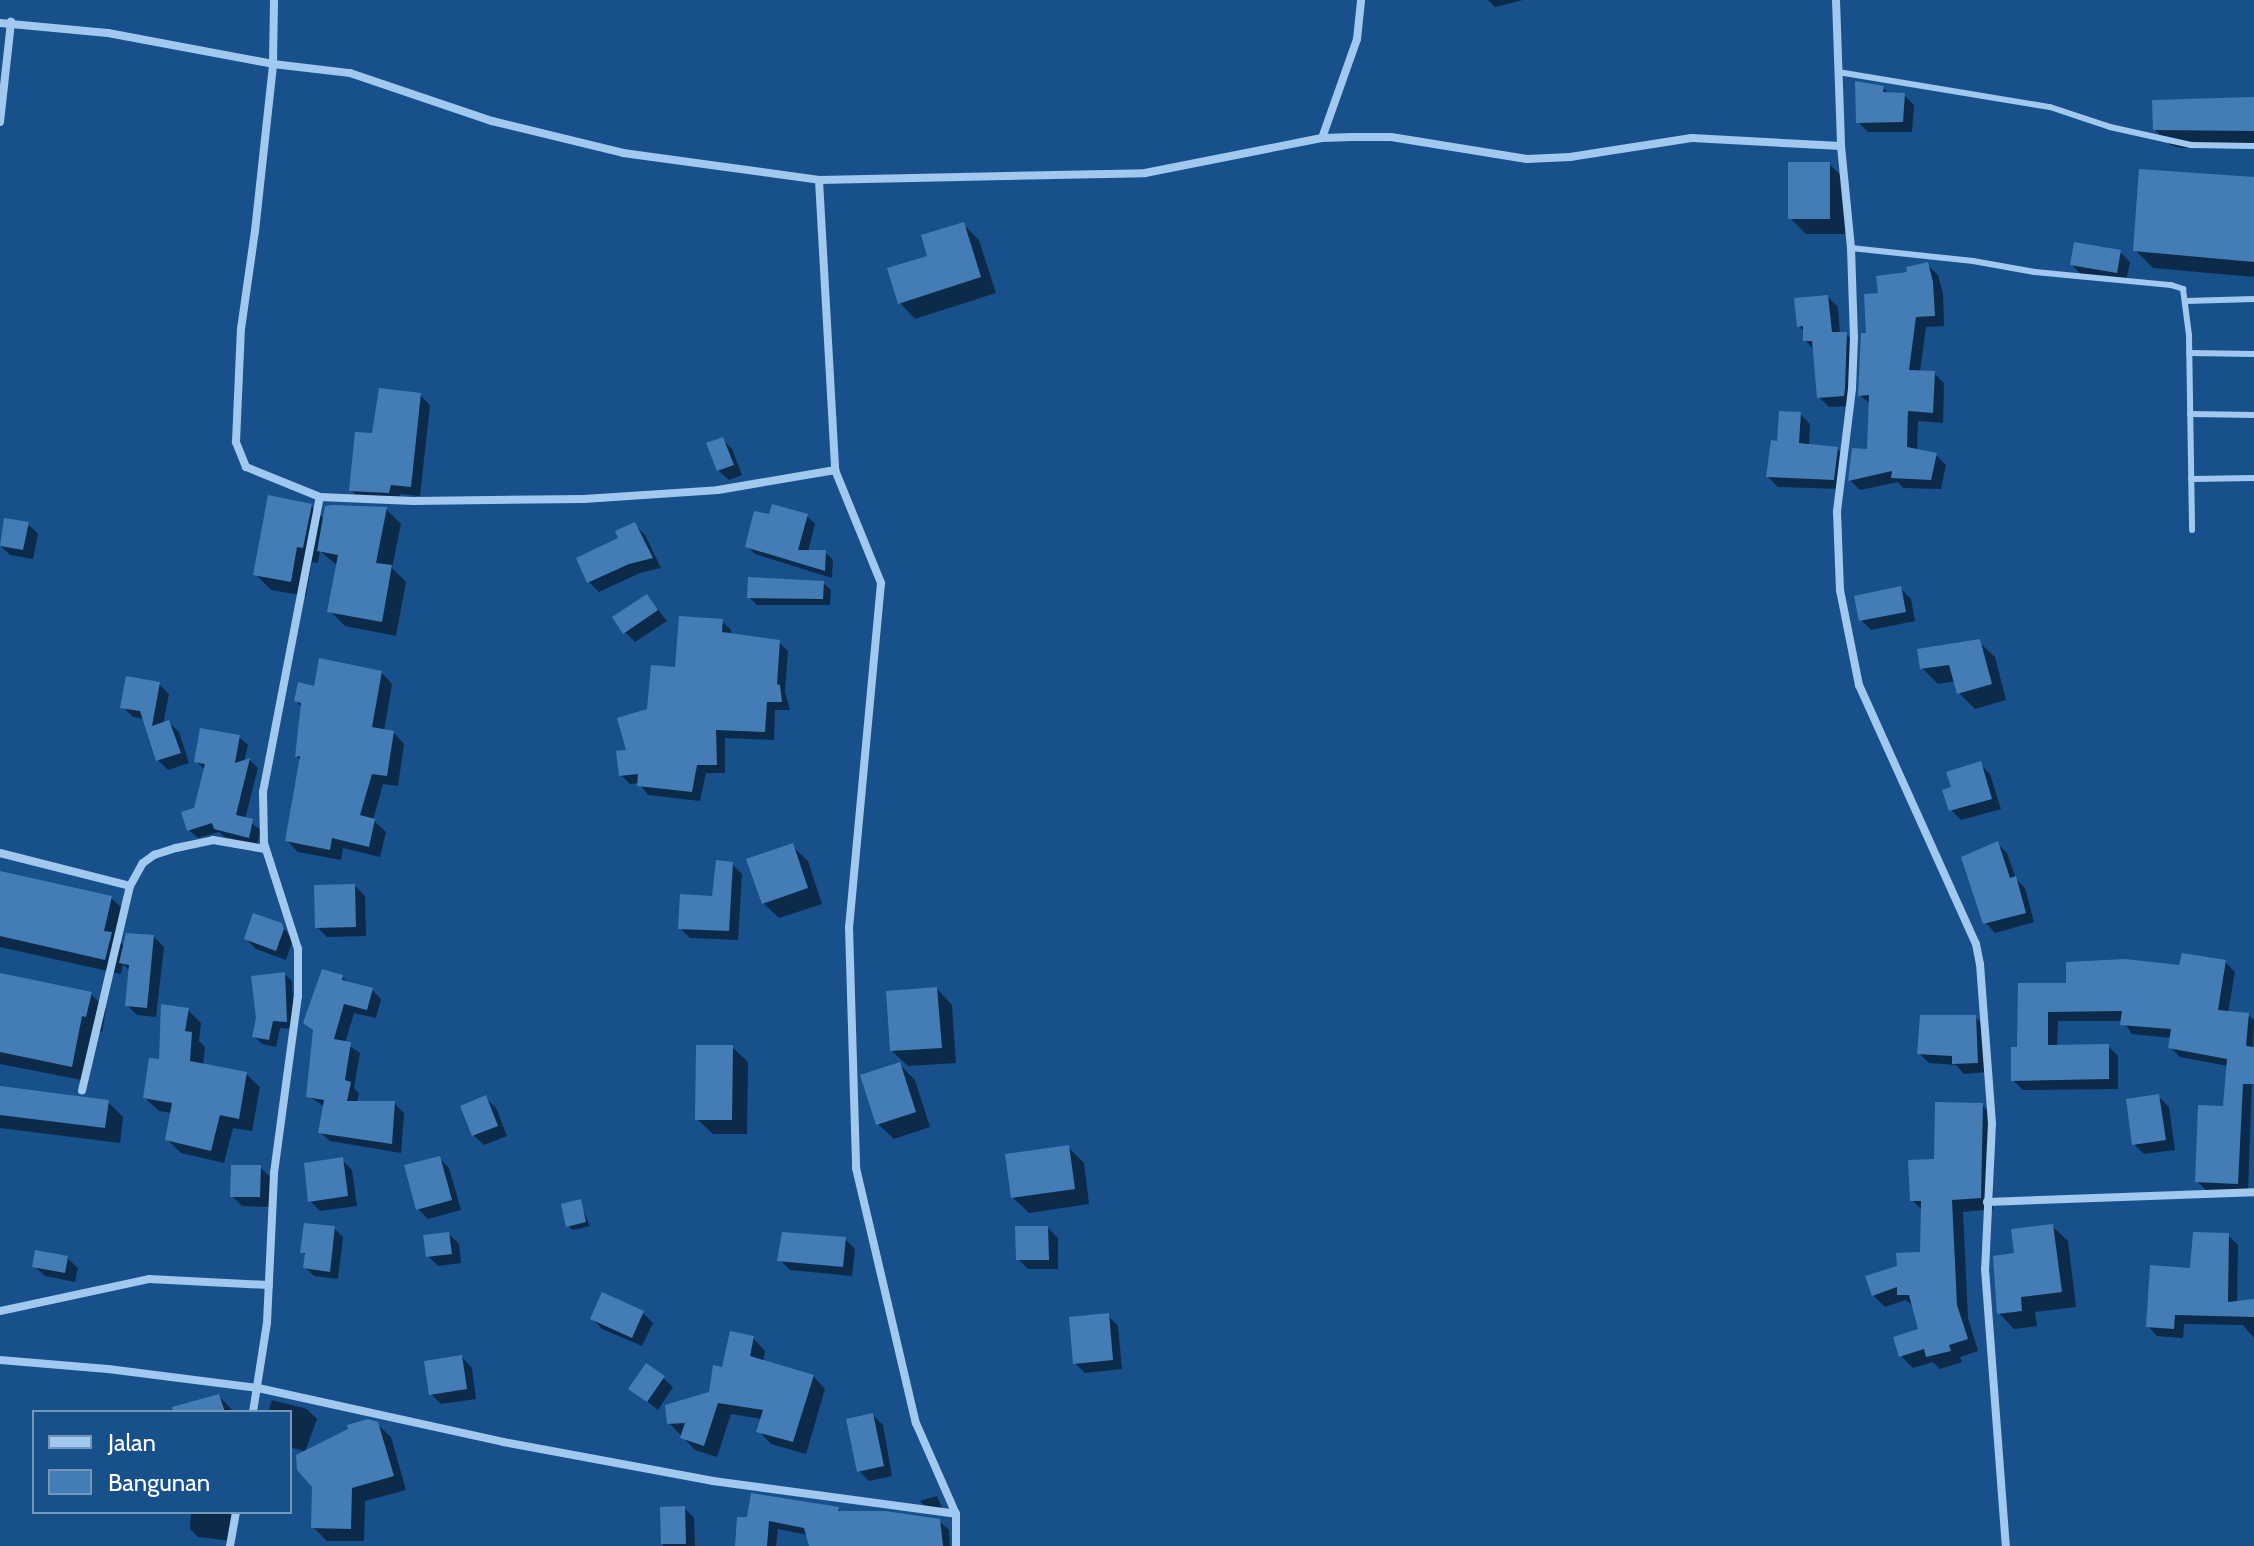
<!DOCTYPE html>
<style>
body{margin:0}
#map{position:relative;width:2254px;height:1546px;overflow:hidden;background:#17508b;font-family:Cabin,sans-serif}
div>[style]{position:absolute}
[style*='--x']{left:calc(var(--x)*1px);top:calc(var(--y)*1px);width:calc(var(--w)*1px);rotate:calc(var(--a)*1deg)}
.shadow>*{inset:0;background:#0007}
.building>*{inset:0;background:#447db6}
.service>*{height:6px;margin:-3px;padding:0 3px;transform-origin:3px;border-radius:3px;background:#a1c8ee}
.minor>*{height:8px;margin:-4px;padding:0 4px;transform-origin:4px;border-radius:4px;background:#a1c8ee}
span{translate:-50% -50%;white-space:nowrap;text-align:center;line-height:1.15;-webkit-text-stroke:6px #17508b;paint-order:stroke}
.legend{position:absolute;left:32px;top:1410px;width:260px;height:104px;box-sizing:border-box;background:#17508b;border:2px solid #7496b9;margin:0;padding:10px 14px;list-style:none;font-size:24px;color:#fff}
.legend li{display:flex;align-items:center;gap:16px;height:40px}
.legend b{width:40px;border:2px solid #7496b9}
</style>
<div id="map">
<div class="shadow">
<i style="clip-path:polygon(1488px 0,1523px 0,1495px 7px)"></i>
<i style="clip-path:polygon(1883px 88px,1889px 94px,1904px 95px,1914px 105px,1912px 132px,1868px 132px,1858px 122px)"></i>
<i style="clip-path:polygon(2254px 99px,2254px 146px,2181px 148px,2170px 145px,2155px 130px)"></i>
<i style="clip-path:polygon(1829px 164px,1845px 179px,1845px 234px,1806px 234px,1790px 218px)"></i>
<i style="clip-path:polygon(2254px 179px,2254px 277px,2153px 268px,2135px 250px)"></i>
<i style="clip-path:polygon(963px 224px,979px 240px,996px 293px,915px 319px,900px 303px,889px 269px,930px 257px)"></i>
<i style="clip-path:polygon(2120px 252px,2130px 262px,2126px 282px,2082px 275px,2072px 265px)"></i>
<i style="clip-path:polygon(1927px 264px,1938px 275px,1943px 294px,1944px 326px,1926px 327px,1920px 372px,1934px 373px,1944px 383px,1943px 423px,1918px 421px,1917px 451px,1936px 455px,1946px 465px,1941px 489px,1903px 488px,1898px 482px,1860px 490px,1850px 480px,1869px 451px,1871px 405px,1860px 395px,1868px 335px,1880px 295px)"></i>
<i style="clip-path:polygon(1828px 297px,1838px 307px,1840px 334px,1846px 334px,1856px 345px,1853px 406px,1829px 407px,1819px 397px,1815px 351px,1805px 340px,1805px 332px,1799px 326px)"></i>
<i style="clip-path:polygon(420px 395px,430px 405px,420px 496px,400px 494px,399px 502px,361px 501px,351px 490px,374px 436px)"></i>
<i style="clip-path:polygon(1800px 414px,1810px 424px,1809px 446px,1837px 448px,1847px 459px,1843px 489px,1778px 487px,1768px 477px,1779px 443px)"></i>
<i style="clip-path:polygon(722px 439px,732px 449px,742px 475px,729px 480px,718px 470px)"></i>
<i style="clip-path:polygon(311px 506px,325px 520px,386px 509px,401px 524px,392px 568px,406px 582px,396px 636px,345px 626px,330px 611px,338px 566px,320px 551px,318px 563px,312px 562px,306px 596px,271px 590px,255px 574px)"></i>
<i style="clip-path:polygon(807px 516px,815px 524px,808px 552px,825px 552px,833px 560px,832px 578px,755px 554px,747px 546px,771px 517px)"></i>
<i style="clip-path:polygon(28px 524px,38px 534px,33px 559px,10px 555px,0 545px)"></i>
<i style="clip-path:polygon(635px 525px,645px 535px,661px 568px,640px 573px,599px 592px,589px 582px,578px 559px,620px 539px)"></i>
<i style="clip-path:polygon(823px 583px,831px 590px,830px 605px,757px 605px,749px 597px)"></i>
<i style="clip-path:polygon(1901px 589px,1911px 599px,1915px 621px,1871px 630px,1861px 620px)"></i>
<i style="clip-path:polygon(647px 596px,667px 621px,635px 642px,625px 632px)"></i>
<i style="clip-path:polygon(722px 621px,731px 630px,731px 635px,779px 642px,788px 651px,785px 692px,790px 710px,775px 710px,774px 740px,725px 738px,725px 773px,706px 773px,700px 801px,648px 795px,639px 783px,630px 784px,621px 775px,629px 752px,649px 710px,677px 669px)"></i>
<i style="clip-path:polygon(1979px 642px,1995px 657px,2006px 700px,1975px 709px,1959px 693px,1956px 681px,1938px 684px,1922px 668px)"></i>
<i style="clip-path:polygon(381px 672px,392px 684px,384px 731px,393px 732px,404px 744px,398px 786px,383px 784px,373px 820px,386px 832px,380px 857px,343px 848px,341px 860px,298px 852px,287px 841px,301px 761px,297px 757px,302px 707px,296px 701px,316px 688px)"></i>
<i style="clip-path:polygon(159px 684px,169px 694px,163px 724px,169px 722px,179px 732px,189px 763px,168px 770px,158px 760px,145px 719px,133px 717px,123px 707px)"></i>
<i style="clip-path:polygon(239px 737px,248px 745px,244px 762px,250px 760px,258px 768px,245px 819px,261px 830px,257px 845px,225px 837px,219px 832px,198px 838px,189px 830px,205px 770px,196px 761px)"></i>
<i style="clip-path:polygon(1980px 764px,1990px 774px,2001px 809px,1961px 820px,1951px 810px,1953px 789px)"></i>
<i style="clip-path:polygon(1997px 843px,2007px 853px,2016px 879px,2025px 888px,2034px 922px,1995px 933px,1985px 922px)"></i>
<i style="clip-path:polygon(792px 846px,808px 861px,822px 904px,779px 918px,763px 903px)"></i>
<i style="clip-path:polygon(732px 864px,742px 874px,738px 940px,690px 938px,680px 928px,714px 898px)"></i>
<i style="clip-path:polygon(0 873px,111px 898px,127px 913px,120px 942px,125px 947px,154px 937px,164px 947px,156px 1017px,137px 1015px,127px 1005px,130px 971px,123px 964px,121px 974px,0 947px)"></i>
<i style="clip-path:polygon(355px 886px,365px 896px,366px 936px,327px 937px,317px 927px)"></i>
<i style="clip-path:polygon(281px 925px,293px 940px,286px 960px,256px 949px,246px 939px)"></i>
<i style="clip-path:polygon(2225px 962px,2235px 972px,2228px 1013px,2248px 1015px,2254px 1020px,2248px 1193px,2207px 1191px,2197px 1181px,2225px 1108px,2228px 1066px,2180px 1057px,2170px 1047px,2172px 1038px,2132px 1034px,2123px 1021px,2058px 1021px,2057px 1047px,2108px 1046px,2118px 1056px,2118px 1089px,2023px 1090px,2013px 1080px,2019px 1049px,2069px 985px)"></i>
<i style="clip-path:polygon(284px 974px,292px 981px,294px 1029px,280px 1028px,276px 1047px,262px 1044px,254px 1036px)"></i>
<i style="clip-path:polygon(0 975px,91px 994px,106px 1009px,102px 1032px,97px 1031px,87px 1081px,0 1064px)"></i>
<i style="clip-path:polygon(342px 977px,350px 984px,372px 990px,381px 999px,376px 1018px,354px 1013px,345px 1043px,360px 1053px,354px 1088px,359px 1093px,357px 1103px,394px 1103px,404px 1113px,401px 1153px,330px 1141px,320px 1132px,325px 1107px,308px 1096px,315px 1032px,305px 1022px)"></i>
<i style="clip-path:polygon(937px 989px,952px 1005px,956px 1063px,908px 1066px,892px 1051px)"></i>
<i style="clip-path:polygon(188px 1010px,201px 1023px,199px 1041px,205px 1047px,203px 1066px,246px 1074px,260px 1087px,252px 1131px,233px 1128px,224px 1163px,181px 1153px,167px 1139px,172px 1113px,159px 1111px,145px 1098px)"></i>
<i style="clip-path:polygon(1975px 1017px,1985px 1027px,1987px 1072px,1964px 1074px,1956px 1065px,1929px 1063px,1919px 1053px)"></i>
<i style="clip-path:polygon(732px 1047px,748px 1062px,747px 1134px,713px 1134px,697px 1119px)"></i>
<i style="clip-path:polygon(899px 1064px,915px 1080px,930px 1127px,894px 1139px,878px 1124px)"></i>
<i style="clip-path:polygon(0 1088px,108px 1102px,123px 1117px,120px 1143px,0 1128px)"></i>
<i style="clip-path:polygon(2159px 1097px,2169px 1107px,2175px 1150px,2144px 1154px,2134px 1144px)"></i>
<i style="clip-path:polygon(486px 1098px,496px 1108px,507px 1136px,484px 1145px,473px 1135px)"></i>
<i style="clip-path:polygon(1982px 1105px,1994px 1117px,1993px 1209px,1963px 1212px,1968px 1318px,1978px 1351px,1960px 1357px,1962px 1362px,1940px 1369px,1933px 1362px,1913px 1368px,1901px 1356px,1921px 1331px,1914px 1306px,1905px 1300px,1885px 1307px,1873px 1295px,1899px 1267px,1922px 1254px,1923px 1211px,1912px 1200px,1936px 1161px)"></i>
<i style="clip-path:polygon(1068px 1147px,1084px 1163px,1089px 1204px,1029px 1213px,1013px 1198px)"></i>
<i style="clip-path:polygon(439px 1158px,449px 1168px,461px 1210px,428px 1219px,418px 1209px)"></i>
<i style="clip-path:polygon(342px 1160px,352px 1170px,357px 1206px,320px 1211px,310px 1201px)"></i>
<i style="clip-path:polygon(260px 1167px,270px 1177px,270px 1207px,242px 1206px,232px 1196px)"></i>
<i style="clip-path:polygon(580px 1202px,590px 1226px,573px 1230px,568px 1226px)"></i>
<i style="clip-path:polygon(2052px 1226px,2068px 1241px,2076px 1307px,2035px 1312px,2037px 1326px,2014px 1329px,1999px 1313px,2016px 1255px)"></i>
<i style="clip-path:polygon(334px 1228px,343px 1237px,338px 1279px,314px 1276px,305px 1267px,307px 1256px,302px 1252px)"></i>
<i style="clip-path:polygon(1048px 1228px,1058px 1238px,1058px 1269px,1028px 1269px,1018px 1259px)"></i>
<i style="clip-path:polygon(449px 1234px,459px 1244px,461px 1263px,438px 1266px,428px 1256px)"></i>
<i style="clip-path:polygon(2228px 1235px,2238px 1245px,2237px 1303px,2254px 1301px,2254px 1338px,2243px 1325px,2184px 1324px,2183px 1338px,2157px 1336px,2148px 1326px,2192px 1270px)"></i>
<i style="clip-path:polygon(845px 1239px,855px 1249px,852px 1276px,790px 1270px,780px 1260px)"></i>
<i style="clip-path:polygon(67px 1258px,78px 1268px,75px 1282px,45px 1276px,34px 1266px)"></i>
<i style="clip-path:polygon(643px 1313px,653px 1323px,642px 1346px,602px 1329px,592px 1318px)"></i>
<i style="clip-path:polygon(1108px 1316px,1118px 1326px,1122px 1369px,1085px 1373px,1075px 1363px)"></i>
<i style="clip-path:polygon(753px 1338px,765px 1351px,763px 1362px,813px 1376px,825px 1389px,806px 1454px,771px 1444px,759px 1431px,762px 1419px,731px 1414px,717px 1457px,695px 1450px,669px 1423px,710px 1394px,724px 1369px)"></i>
<i style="clip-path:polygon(462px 1357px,472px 1368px,476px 1399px,441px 1404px,431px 1394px)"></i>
<i style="clip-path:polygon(663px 1378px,673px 1387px,658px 1410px,631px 1389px)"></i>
<i style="clip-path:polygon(219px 1396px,234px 1412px,193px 1412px)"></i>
<i style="clip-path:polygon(272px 1400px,307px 1409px,317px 1419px,305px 1452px,290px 1447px,290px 1412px,268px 1412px)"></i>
<i style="clip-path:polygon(873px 1415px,883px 1425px,892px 1476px,869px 1481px,859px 1471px)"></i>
<i style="clip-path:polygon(377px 1424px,391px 1437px,406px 1490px,365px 1501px,364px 1541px,327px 1541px,313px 1527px,350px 1431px)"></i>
<i style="clip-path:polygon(937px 1496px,942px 1508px,925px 1506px,920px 1501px)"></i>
<i style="clip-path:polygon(684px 1508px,694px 1518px,695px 1546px,663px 1546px,662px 1509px)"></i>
<i style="clip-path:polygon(838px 1509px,842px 1513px,939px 1521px,949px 1530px,950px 1546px,811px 1546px,808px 1535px,778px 1529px,776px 1546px,737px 1546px,739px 1519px)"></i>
<i style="clip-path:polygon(191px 1512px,236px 1512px,232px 1541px,198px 1537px,190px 1529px)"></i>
</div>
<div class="building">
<i style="clip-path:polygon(1855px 81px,1884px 86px,1883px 92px,1905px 93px,1903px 122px,1856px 123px)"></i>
<i style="clip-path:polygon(2254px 97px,2254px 131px,2153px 130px,2152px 100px)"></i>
<i style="clip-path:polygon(1788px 162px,1830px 162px,1830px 219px,1788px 219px)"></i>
<i style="clip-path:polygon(2139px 169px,2254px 177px,2254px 262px,2133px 251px)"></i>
<i style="clip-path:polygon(964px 222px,981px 277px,898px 304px,887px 268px,927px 256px,921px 235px)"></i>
<i style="clip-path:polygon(2074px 242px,2121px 250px,2117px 273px,2070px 265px)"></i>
<i style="clip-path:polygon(1928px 262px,1933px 282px,1935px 316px,1916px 317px,1909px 370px,1935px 371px,1933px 413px,1908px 411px,1907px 447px,1937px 453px,1931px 480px,1891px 478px,1892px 471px,1848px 481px,1852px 448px,1867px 449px,1869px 395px,1858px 396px,1861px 333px,1866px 333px,1864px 294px,1878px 293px,1876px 276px,1907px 272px,1906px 267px)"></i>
<i style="clip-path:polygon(1828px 295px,1832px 332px,1847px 332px,1845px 388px,1844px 396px,1817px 398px,1812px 341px,1803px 341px,1803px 326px,1797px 327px,1794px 298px)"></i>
<i style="clip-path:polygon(379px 388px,421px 393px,411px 487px,391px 485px,389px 493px,349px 491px,355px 432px,372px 433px)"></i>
<i style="clip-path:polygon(1779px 411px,1801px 412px,1799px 443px,1838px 447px,1834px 480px,1766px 477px,1771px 440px,1777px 441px)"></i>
<i style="clip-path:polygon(723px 437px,734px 465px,717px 471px,706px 443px)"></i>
<i style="clip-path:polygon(268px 495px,312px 504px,303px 548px,297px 547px,291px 582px,253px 575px)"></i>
<i style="clip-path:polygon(772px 504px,808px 514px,798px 550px,826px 550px,825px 571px,745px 547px,754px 511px,769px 514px)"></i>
<i style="clip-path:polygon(333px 505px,387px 507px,376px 563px,392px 565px,382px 622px,327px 612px,338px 555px,317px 551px,325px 506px)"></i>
<i style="clip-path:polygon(4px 518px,29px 522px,23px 550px,0 546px)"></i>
<i style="clip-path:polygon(635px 522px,653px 558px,629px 564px,587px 583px,576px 558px,618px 538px,615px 531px)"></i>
<i style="clip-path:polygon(748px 577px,824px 581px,823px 599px,747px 598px)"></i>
<i style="clip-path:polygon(1901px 586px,1906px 612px,1859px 621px,1854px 596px)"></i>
<i style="clip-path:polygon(647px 594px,658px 610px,623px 634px,612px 617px)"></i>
<i style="clip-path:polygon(679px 616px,723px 619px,722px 632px,780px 640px,777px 684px,780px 685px,782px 702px,767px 702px,765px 732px,716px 730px,717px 765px,697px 765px,692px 792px,637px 786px,638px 774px,619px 776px,616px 751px,626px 750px,617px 718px,647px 709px,651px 665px,675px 667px)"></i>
<i style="clip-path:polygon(1980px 639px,1992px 684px,1957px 694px,1949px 665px,1920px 669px,1917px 649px)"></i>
<i style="clip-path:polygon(319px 658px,382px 671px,372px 727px,394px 731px,387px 776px,372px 774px,360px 815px,375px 819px,369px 847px,332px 838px,330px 850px,285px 841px,300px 756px,295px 757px,301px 703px,294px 701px,298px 682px,314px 686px)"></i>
<i style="clip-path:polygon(126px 676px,160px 682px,152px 726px,169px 720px,181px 753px,156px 761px,140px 711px,120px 708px)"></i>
<i style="clip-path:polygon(200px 728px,240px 735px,235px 763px,250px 758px,236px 815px,253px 819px,249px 838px,214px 829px,212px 823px,187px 831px,181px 812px,194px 808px,205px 764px,194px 762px)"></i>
<i style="clip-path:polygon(1981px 761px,1992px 799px,1949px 811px,1942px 790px,1951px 787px,1946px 772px)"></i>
<i style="clip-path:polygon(1998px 841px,2010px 878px,2016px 876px,2026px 913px,1983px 924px,1961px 857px)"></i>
<i style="clip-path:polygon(793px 843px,808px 888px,762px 904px,746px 859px)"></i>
<i style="clip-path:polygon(716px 860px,733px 862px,729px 931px,678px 929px,680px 894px,712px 896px)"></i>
<i style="clip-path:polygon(0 871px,112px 896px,104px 931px,112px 932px,105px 960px,0 936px)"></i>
<i style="clip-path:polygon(355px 884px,356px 927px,315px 928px,314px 885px)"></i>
<i style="clip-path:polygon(253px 913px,282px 923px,284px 929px,276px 951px,244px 939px)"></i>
<i style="clip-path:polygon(126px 933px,154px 935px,147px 1008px,125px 1006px,129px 965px,119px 963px)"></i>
<i style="clip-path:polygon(2182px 953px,2226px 960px,2218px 1010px,2249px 1013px,2246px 1046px,2254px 1047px,2254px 1084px,2243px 1084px,2238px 1184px,2195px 1182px,2198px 1105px,2223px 1106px,2227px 1059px,2168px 1048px,2171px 1029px,2120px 1025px,2122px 1011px,2048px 1012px,2048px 1045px,2109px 1044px,2109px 1079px,2011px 1081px,2011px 1047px,2017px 1047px,2018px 983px,2066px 983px,2066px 962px,2125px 959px,2179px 965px)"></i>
<i style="clip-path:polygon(322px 969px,343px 975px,342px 980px,373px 988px,367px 1010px,344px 1004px,334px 1039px,351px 1042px,345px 1080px,351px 1082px,347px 1101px,395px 1101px,392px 1144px,318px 1133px,324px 1100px,306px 1097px,313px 1030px,303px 1023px)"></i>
<i style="clip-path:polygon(285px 972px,287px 1022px,273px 1021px,269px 1040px,252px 1037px,256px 1018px,251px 976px)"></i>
<i style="clip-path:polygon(0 973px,92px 992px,86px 1017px,82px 1016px,72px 1067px,0 1052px)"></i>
<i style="clip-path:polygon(937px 987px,942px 1048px,890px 1051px,886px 991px)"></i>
<i style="clip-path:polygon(161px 1004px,189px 1008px,185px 1031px,192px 1032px,190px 1061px,247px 1072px,239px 1119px,220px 1115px,211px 1151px,165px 1140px,172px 1103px,143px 1098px,149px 1058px,159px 1059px)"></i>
<i style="clip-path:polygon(1920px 1015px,1976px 1015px,1978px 1063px,1952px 1064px,1952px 1056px,1917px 1054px)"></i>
<i style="clip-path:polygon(696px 1045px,733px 1045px,732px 1120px,695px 1120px)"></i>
<i style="clip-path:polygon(900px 1062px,916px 1112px,876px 1125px,860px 1075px)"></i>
<i style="clip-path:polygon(0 1086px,109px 1100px,105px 1128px,0 1115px)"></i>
<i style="clip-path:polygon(2159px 1094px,2166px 1140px,2132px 1145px,2126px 1099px)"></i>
<i style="clip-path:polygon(486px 1095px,498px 1126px,472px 1136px,460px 1106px)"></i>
<i style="clip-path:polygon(1935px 1102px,1983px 1103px,1981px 1198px,1952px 1200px,1957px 1305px,1968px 1339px,1949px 1345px,1951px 1351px,1926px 1357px,1924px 1349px,1899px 1357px,1893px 1337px,1918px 1329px,1909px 1295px,1897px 1295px,1897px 1287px,1872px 1296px,1865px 1276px,1897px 1266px,1896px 1253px,1920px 1252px,1921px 1201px,1910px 1201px,1908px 1160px,1934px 1159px)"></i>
<i style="clip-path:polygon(1069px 1145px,1075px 1189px,1011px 1198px,1005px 1154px)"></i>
<i style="clip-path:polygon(440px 1156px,452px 1200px,416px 1210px,404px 1165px)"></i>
<i style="clip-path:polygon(343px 1157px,348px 1196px,308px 1202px,304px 1163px)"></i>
<i style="clip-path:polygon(231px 1165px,261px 1165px,260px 1197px,230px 1197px)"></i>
<i style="clip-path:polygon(581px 1199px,586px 1222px,566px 1227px,561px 1204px)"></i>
<i style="clip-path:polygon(304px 1223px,335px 1226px,330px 1272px,303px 1268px,305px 1253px,300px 1253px)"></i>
<i style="clip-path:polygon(2053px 1224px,2062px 1292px,2021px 1297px,2022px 1311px,1997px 1314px,1993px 1256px,2014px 1253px,2011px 1229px)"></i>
<i style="clip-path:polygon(1015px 1226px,1048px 1226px,1049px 1260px,1016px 1260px)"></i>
<i style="clip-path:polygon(449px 1232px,452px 1254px,426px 1257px,423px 1235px)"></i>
<i style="clip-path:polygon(782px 1232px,846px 1237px,843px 1267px,777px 1261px)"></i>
<i style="clip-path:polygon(2193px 1232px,2229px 1233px,2228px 1302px,2254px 1299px,2254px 1317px,2175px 1315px,2174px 1329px,2146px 1327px,2150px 1265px,2190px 1268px)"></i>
<i style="clip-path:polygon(35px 1250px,68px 1256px,65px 1273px,32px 1267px)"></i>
<i style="clip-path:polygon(602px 1292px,644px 1311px,632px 1338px,590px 1319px)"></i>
<i style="clip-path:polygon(1109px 1313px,1113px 1360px,1073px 1364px,1069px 1317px)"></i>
<i style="clip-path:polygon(730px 1331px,754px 1336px,750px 1356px,814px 1375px,793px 1442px,756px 1432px,763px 1410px,718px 1403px,704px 1446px,680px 1438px,685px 1423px,667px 1424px,665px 1405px,709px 1392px,713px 1365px,722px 1367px)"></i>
<i style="clip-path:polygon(462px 1355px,467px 1389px,429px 1395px,424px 1361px)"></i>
<i style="clip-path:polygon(646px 1363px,665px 1376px,647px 1402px,628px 1389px)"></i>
<i style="clip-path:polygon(219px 1394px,225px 1412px,173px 1412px,172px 1407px)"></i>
<i style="clip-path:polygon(873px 1413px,884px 1466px,857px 1472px,846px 1419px)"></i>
<i style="clip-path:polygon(368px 1419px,378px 1422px,394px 1476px,352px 1488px,351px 1529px,311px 1528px,312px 1487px,297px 1470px,296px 1455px,348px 1429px,347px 1425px)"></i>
<i style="clip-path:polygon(751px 1493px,839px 1507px,838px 1511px,885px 1511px,940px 1519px,943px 1546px,809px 1546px,804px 1528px,769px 1521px,767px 1546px,735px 1546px,737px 1517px,747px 1517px)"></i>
<i style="clip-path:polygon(685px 1506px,686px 1544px,661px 1544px,660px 1507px)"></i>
</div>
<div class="service">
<i style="--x:1838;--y:72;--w:215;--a:9.4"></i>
<i style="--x:2050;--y:107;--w:63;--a:18.4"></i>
<i style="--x:2110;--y:127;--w:83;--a:12.5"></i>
<i style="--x:2191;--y:145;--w:63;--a:0.9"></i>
<i style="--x:1851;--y:248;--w:123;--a:6.1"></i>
<i style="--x:1973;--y:261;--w:63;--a:10.1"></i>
<i style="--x:2035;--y:272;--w:137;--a:5.5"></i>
<i style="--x:2171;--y:285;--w:13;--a:18"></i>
<i style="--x:2183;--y:289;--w:46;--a:82.6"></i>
<i style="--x:2189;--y:335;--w:195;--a:89.1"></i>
<i style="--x:2186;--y:301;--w:68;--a:-1.7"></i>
<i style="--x:2189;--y:353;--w:65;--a:0.9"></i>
<i style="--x:2190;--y:414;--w:64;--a:0.9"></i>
<i style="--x:2191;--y:479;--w:63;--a:-0.9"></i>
</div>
<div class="minor">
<i style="--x:1836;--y:0;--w:146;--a:88"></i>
<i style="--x:1841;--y:146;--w:102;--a:84.4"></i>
<i style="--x:1851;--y:248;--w:89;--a:88.1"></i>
<i style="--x:1854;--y:337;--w:52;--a:92.2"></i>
<i style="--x:1852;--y:389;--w:124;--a:97"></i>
<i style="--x:1837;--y:512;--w:78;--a:87.8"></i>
<i style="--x:1840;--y:590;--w:97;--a:78.7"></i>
<i style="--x:1859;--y:685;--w:284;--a:65.7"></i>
<i style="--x:1976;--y:944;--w:20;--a:79"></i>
<i style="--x:1980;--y:964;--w:159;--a:85.7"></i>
<i style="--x:1992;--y:1123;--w:146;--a:92.7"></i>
<i style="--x:1985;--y:1269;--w:278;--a:85.7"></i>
<i style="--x:0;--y:23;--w:108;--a:5.3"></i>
<i style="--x:108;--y:33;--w:168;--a:10.6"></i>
<i style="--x:273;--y:64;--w:78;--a:6.7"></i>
<i style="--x:350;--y:73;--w:150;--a:18.7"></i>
<i style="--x:492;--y:121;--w:135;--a:13.7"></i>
<i style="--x:623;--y:153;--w:198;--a:7.8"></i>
<i style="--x:819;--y:180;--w:326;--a:-1.2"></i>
<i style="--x:1145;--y:173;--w:180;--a:-11.2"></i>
<i style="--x:1322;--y:138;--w:30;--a:-2"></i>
<i style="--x:1352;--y:137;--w:39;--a:0"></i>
<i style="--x:1391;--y:137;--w:138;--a:9.2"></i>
<i style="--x:1527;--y:159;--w:43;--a:-2.7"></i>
<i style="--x:1570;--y:157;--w:123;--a:-8.9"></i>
<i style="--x:1692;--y:138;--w:149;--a:3.1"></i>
<i style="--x:0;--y:122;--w:101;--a:-83.7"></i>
<i style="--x:1322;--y:138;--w:105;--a:-70.5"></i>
<i style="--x:1357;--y:39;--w:39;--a:-84"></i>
<i style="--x:819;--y:180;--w:290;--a:86.8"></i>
<i style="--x:835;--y:470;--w:122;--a:67.8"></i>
<i style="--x:881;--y:583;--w:345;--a:95.3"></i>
<i style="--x:849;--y:927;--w:241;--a:88.3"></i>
<i style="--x:856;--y:1168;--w:262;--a:76.8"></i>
<i style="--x:916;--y:1423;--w:99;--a:66.3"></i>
<i style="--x:956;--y:1514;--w:32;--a:90"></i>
<i style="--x:320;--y:497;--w:93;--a:2.5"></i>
<i style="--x:413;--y:501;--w:171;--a:-0.7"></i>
<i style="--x:584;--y:499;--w:134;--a:-3.8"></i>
<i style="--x:718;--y:490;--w:119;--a:-9.7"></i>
<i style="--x:0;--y:853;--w:134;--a:14.2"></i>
<i style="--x:130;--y:886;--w:210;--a:103.2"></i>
<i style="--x:130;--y:886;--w:26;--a:-61"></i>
<i style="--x:143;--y:863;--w:14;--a:-36"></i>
<i style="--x:154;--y:855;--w:23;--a:-18"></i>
<i style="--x:176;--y:848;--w:38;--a:-12"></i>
<i style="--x:213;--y:840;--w:53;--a:9.8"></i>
<i style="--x:1987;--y:1202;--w:267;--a:-2.1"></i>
<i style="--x:0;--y:1311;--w:152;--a:-12.1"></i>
<i style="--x:149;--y:1279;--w:120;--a:2.9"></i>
<i style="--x:0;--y:1360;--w:108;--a:4.8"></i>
<i style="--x:108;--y:1369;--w:151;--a:7.2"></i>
<i style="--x:258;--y:1388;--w:251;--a:12.4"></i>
<i style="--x:503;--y:1442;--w:214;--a:10.5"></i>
<i style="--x:713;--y:1481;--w:245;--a:7.7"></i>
<i style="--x:253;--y:1412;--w:90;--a:-81.1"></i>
<i style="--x:267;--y:1323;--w:150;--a:-87.3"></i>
<i style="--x:274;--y:1173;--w:179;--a:-82.3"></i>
<i style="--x:298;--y:996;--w:47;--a:-90"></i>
<i style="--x:298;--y:949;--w:111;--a:-107.8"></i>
<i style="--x:264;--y:843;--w:51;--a:-91.1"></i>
<i style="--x:263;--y:792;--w:300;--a:-79.1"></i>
<i style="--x:320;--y:497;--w:80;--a:-157.9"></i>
<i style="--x:246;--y:467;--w:27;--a:-112"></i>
<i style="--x:236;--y:442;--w:113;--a:-87.5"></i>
<i style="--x:241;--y:329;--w:99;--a:-81.9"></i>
<i style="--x:255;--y:231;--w:168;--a:-83.8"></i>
<i style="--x:273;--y:64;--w:64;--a:-89.1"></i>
<i style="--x:230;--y:1546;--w:35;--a:-80"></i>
</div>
<ul class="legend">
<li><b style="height:10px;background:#a1c8ee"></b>Jalan</li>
<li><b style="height:22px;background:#447db6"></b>Bangunan</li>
</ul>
</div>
